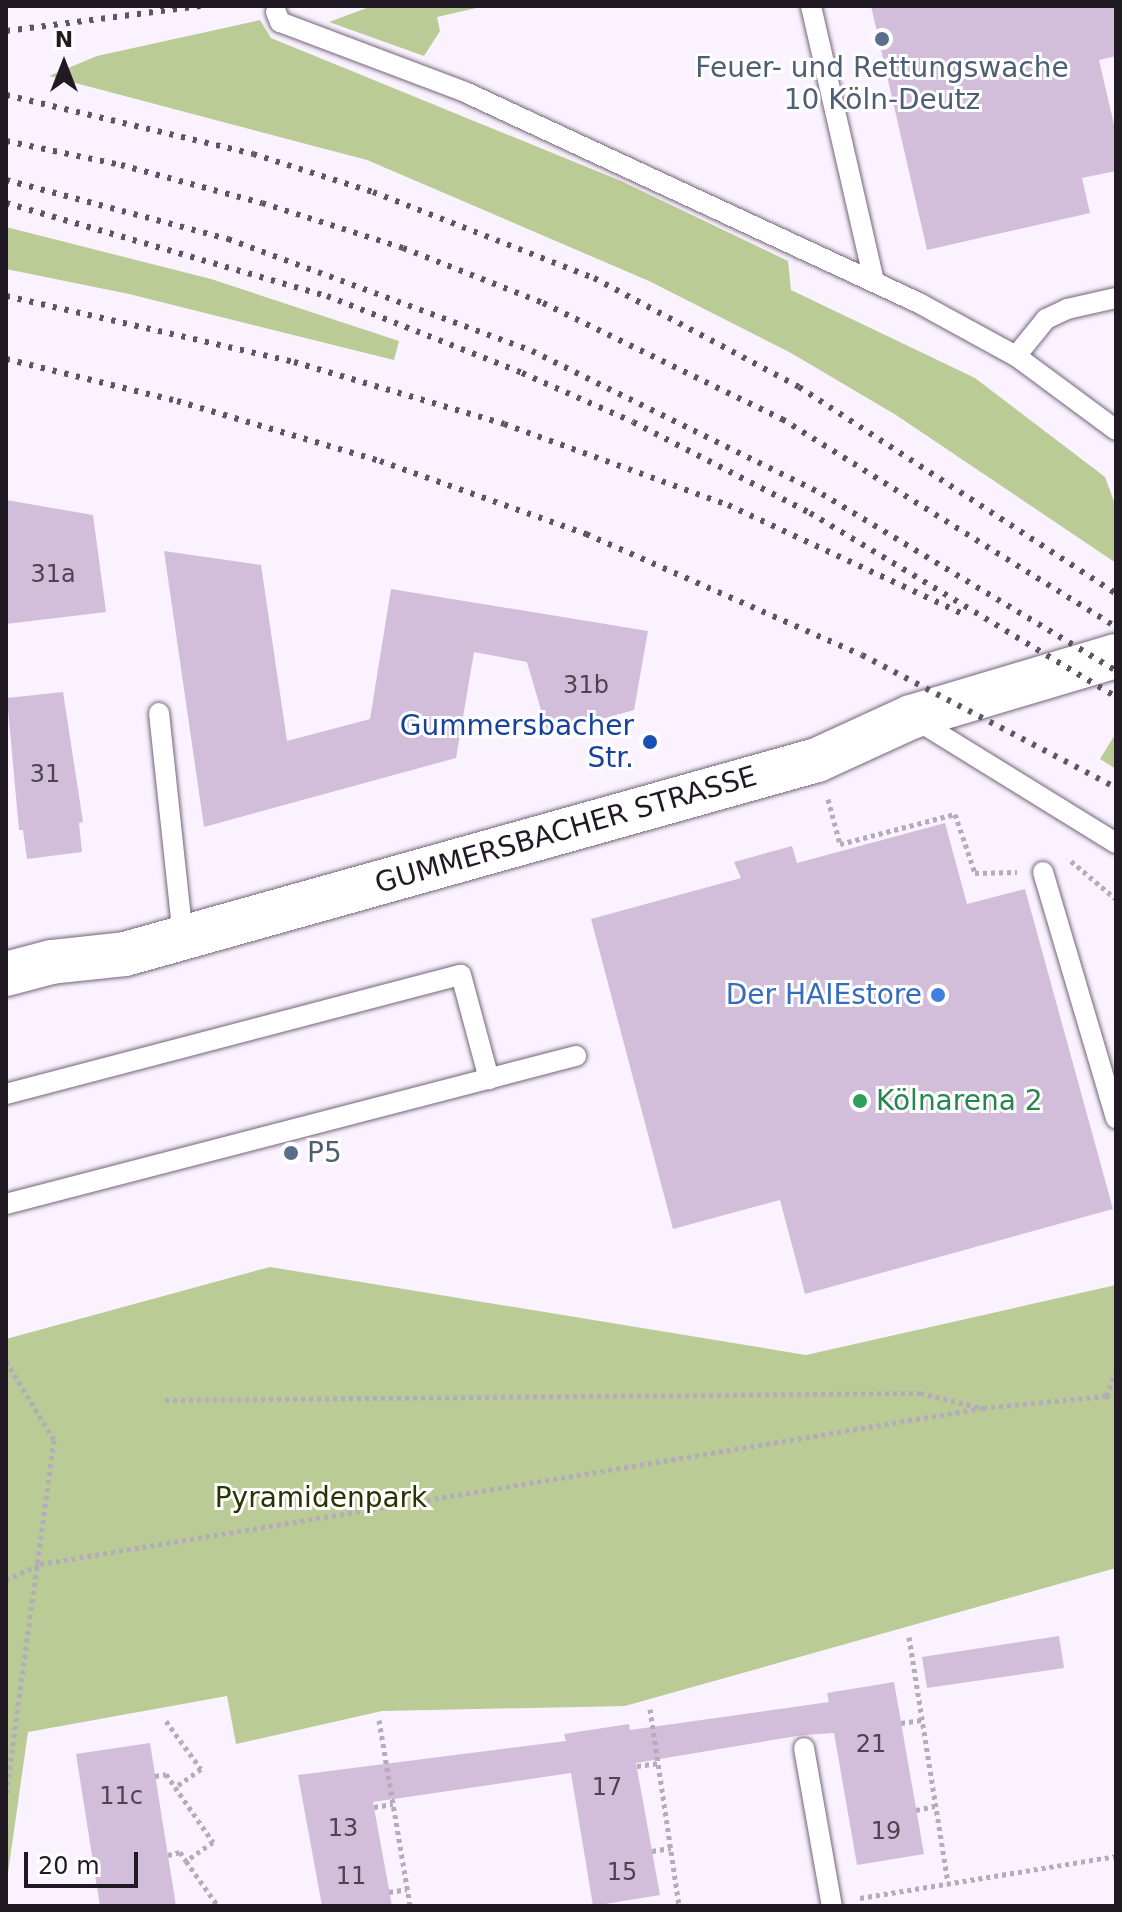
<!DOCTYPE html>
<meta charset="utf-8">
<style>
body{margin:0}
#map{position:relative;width:1122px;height:1912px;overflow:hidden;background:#faf2fe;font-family:"DejaVu Sans",sans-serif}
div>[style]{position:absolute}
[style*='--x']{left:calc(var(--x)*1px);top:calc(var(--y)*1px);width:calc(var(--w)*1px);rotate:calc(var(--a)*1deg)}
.green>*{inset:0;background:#bbcb96}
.building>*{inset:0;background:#d2beda}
.path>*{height:5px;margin-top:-2.5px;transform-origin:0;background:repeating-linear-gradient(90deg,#b4acb8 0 4px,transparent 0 8px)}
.roads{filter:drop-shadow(0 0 2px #75647c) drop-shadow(0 0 2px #75647c)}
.lane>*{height:20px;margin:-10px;padding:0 10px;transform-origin:10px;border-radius:10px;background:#fff}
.secondary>*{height:44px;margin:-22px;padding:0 22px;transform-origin:22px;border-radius:22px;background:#fff}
.rail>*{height:6px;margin-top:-3px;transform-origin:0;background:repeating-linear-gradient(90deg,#5d5660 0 4px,transparent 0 12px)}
.dots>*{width:22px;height:22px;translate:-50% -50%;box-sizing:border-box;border:4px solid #fff;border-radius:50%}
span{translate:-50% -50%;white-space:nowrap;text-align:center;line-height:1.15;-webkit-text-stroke:6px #fff;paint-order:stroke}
.number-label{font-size:24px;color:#4d4352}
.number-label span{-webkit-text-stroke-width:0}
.service-label{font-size:28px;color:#4e5e75}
.left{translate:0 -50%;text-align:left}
.transit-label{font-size:28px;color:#164399}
.right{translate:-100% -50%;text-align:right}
.street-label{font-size:28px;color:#211a24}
.shop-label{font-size:28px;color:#366cbe}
.leisure-label{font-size:28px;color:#27864d}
.park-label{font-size:28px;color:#283300}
.frame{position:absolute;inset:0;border:8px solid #211a24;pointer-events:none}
.north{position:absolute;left:24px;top:24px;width:80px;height:80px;-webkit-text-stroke:6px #fff;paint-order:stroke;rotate:0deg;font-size:22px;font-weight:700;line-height:32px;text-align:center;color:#211a24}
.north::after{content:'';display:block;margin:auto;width:28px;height:36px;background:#211a24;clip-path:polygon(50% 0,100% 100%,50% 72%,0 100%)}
.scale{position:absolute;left:24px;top:1852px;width:114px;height:36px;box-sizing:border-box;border:4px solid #211a24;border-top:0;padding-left:10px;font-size:24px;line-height:28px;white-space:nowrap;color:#211a24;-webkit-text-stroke:6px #fff;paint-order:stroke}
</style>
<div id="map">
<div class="green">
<i style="clip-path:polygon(372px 6px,485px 6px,437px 17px,440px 31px,424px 56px,329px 22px)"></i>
<i style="clip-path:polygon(260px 20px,271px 38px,621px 181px,788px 261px,791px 290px,975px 378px,1105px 477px,1116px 507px,1116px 563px,896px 415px,791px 353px,649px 281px,367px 160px,49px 76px,97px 56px)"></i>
<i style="clip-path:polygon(6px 227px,211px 279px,399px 341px,394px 360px,129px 294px,6px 269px)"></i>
<i style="clip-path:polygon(1116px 733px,1116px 769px,1100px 759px)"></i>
<i style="clip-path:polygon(270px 1267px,806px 1355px,1116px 1285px,1116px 1568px,625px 1706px,382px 1711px,236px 1744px,227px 1696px,28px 1732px,6px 1887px,6px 1339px)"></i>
</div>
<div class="building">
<i style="clip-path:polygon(871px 6px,1116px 6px,1116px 56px,1099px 60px,1116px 133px,1116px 171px,1082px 178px,1090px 213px,927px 250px)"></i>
<i style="clip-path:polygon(6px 500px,93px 515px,106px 612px,6px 624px)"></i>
<i style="clip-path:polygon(164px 551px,261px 565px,287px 741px,370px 719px,391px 589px,648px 631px,634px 710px,548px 734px,527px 662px,474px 652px,456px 758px,204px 827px)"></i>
<i style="clip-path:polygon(63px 692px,83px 822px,79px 823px,82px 852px,27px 859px,23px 830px,19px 830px,7px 698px)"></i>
<i style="clip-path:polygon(945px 823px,967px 904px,1025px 889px,1113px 1209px,805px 1294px,780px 1200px,673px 1229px,591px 919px,741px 878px,734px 862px,792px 846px,797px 863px)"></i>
<i style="clip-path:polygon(1059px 1636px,1064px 1668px,927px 1688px,922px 1657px)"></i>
<i style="clip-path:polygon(894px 1682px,924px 1854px,857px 1865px,834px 1733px,803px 1735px,636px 1763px,660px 1895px,593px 1906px,571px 1773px,373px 1802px,392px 1906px,322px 1906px,298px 1775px,566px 1741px,564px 1734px,629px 1724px,630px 1730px,829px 1702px,827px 1693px)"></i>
<i style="clip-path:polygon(150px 1743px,176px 1906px,100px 1906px,76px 1754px)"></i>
</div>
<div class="path">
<i style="--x:828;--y:799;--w:47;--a:75.1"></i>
<i style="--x:840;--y:844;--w:119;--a:-14.6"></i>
<i style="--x:955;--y:814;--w:62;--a:71.3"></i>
<i style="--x:975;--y:873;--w:42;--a:-1.4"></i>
<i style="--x:1071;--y:861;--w:59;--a:40.2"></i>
<i style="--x:6;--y:1361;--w:92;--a:58.7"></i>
<i style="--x:54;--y:1440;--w:359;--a:97.7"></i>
<i style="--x:1106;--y:1396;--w:27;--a:-68"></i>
<i style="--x:165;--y:1400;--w:755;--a:-0.53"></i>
<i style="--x:920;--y:1393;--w:60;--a:13.6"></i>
<i style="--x:6;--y:1580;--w:38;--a:-25"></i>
<i style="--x:40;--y:1564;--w:956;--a:-9.39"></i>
<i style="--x:983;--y:1408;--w:124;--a:-5.6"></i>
<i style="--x:1106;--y:1396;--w:10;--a:17"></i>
<i style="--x:909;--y:1637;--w:249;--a:81"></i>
<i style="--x:650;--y:1709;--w:199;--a:81.6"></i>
<i style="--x:379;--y:1720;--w:189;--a:80.5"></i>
<i style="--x:166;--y:1721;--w:59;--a:53.9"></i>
<i style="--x:201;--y:1769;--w:32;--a:145"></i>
<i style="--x:175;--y:1787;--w:67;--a:55.4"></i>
<i style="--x:213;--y:1842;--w:33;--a:145"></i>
<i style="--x:186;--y:1861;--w:55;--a:54.6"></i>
<i style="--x:901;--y:1723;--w:21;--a:-8"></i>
<i style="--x:637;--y:1766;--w:22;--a:-8"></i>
<i style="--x:155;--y:1776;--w:11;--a:-10"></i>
<i style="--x:166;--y:1774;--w:16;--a:55"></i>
<i style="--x:374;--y:1807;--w:19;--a:-9"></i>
<i style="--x:916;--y:1810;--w:19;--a:-12"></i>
<i style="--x:652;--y:1851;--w:19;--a:-9"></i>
<i style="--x:168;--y:1855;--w:12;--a:-14"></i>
<i style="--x:180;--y:1852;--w:11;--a:56"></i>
<i style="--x:389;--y:1892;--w:18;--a:-9"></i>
<i style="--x:860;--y:1898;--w:259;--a:-9.3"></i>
</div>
<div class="roads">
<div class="lane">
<i style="--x:811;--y:6;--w:282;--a:77.1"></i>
<i style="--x:276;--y:12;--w:11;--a:68"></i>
<i style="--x:280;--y:22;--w:198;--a:20.7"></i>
<i style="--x:465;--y:92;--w:501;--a:24.93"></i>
<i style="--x:919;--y:303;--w:111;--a:28.7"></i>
<i style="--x:1016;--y:356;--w:124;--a:36.5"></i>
<i style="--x:1016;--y:356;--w:48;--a:-51"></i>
<i style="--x:1046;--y:319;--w:23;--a:-25"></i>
<i style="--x:1067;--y:309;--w:50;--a:-12.7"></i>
<i style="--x:159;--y:713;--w:225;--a:83.9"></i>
<i style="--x:915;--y:719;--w:236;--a:31.7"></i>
<i style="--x:1043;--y:872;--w:257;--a:73.5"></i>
<i style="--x:6;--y:1094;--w:470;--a:-14.7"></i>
<i style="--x:461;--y:975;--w:108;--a:74.9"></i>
<i style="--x:6;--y:1204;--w:589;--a:-14.56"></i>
<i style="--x:804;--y:1748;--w:160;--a:80"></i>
</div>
<div class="secondary">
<i style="--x:6;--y:974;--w:47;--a:-14.9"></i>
<i style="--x:51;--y:962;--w:74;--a:-6.2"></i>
<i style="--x:125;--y:954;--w:719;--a:-15.66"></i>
<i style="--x:817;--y:760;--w:103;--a:-24.6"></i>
<i style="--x:911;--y:717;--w:214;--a:-16.6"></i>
</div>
</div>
<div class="rail">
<i style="--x:6;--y:31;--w:196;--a:-7.3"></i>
<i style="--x:6;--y:95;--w:254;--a:13.4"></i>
<i style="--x:253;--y:154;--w:126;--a:17.6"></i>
<i style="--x:373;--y:192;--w:237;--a:21.3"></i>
<i style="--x:594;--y:278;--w:232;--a:28"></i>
<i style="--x:799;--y:387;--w:379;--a:33.1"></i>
<i style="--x:6;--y:141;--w:117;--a:11.8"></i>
<i style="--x:121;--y:165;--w:146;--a:15.1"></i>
<i style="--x:262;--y:203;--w:148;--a:17.7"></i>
<i style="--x:403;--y:248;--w:150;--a:21.4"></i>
<i style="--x:543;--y:303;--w:266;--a:25.9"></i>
<i style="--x:782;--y:419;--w:393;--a:31.9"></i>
<i style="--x:6;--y:180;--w:230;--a:14.9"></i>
<i style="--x:228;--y:239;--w:324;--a:20.2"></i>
<i style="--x:532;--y:351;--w:323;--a:26.2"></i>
<i style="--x:822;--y:494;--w:343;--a:31"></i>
<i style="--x:6;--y:203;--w:334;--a:16.2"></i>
<i style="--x:327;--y:296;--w:210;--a:21.5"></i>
<i style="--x:522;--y:373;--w:121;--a:23.8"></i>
<i style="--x:633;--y:422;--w:199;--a:27.2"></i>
<i style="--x:810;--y:513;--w:357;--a:31"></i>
<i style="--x:6;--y:296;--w:295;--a:12.9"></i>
<i style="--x:294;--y:362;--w:219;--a:16.4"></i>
<i style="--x:504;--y:424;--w:238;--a:19.9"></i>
<i style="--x:728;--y:505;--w:259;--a:24.9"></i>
<i style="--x:6;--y:359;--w:176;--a:13.8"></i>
<i style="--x:177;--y:401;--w:212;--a:16.5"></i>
<i style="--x:380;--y:461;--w:219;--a:19.5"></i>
<i style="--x:586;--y:534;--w:301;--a:23.7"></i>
<i style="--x:862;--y:655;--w:287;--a:27.6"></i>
</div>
<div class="dots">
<i style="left:882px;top:39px;background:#5c6f8a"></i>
<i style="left:650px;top:742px;background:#1a4fb4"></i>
<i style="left:938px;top:995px;background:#3f7fe0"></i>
<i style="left:860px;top:1101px;background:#2e9e5b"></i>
<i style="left:291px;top:1153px;background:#5c6f8a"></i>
</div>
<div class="number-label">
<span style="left:53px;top:575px">31a</span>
<span style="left:586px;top:686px">31b</span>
<span style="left:45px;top:775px">31</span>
<span style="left:871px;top:1745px">21</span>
<span style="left:607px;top:1788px">17</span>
<span style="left:121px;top:1797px">11c</span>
<span style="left:343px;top:1829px">13</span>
<span style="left:886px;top:1832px">19</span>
<span style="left:622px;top:1873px">15</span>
<span style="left:351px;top:1877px">11</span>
</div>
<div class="service-label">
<span style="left:882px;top:84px">Feuer- und Rettungswache<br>10 Köln-Deutz</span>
<span class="left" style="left:307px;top:1153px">P5</span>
</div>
<div class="transit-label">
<span class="right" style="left:634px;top:742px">Gummersbacher<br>Str.</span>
</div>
<div class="street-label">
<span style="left:566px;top:830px;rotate:-16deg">GUMMERSBACHER STRASSE</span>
</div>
<div class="shop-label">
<span class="right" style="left:922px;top:995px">Der HAIEstore</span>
</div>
<div class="leisure-label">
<span class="left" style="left:876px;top:1101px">Kölnarena 2</span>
</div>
<div class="park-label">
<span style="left:321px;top:1498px">Pyramidenpark</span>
</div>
<div class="frame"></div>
<div class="north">N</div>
<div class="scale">20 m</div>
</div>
